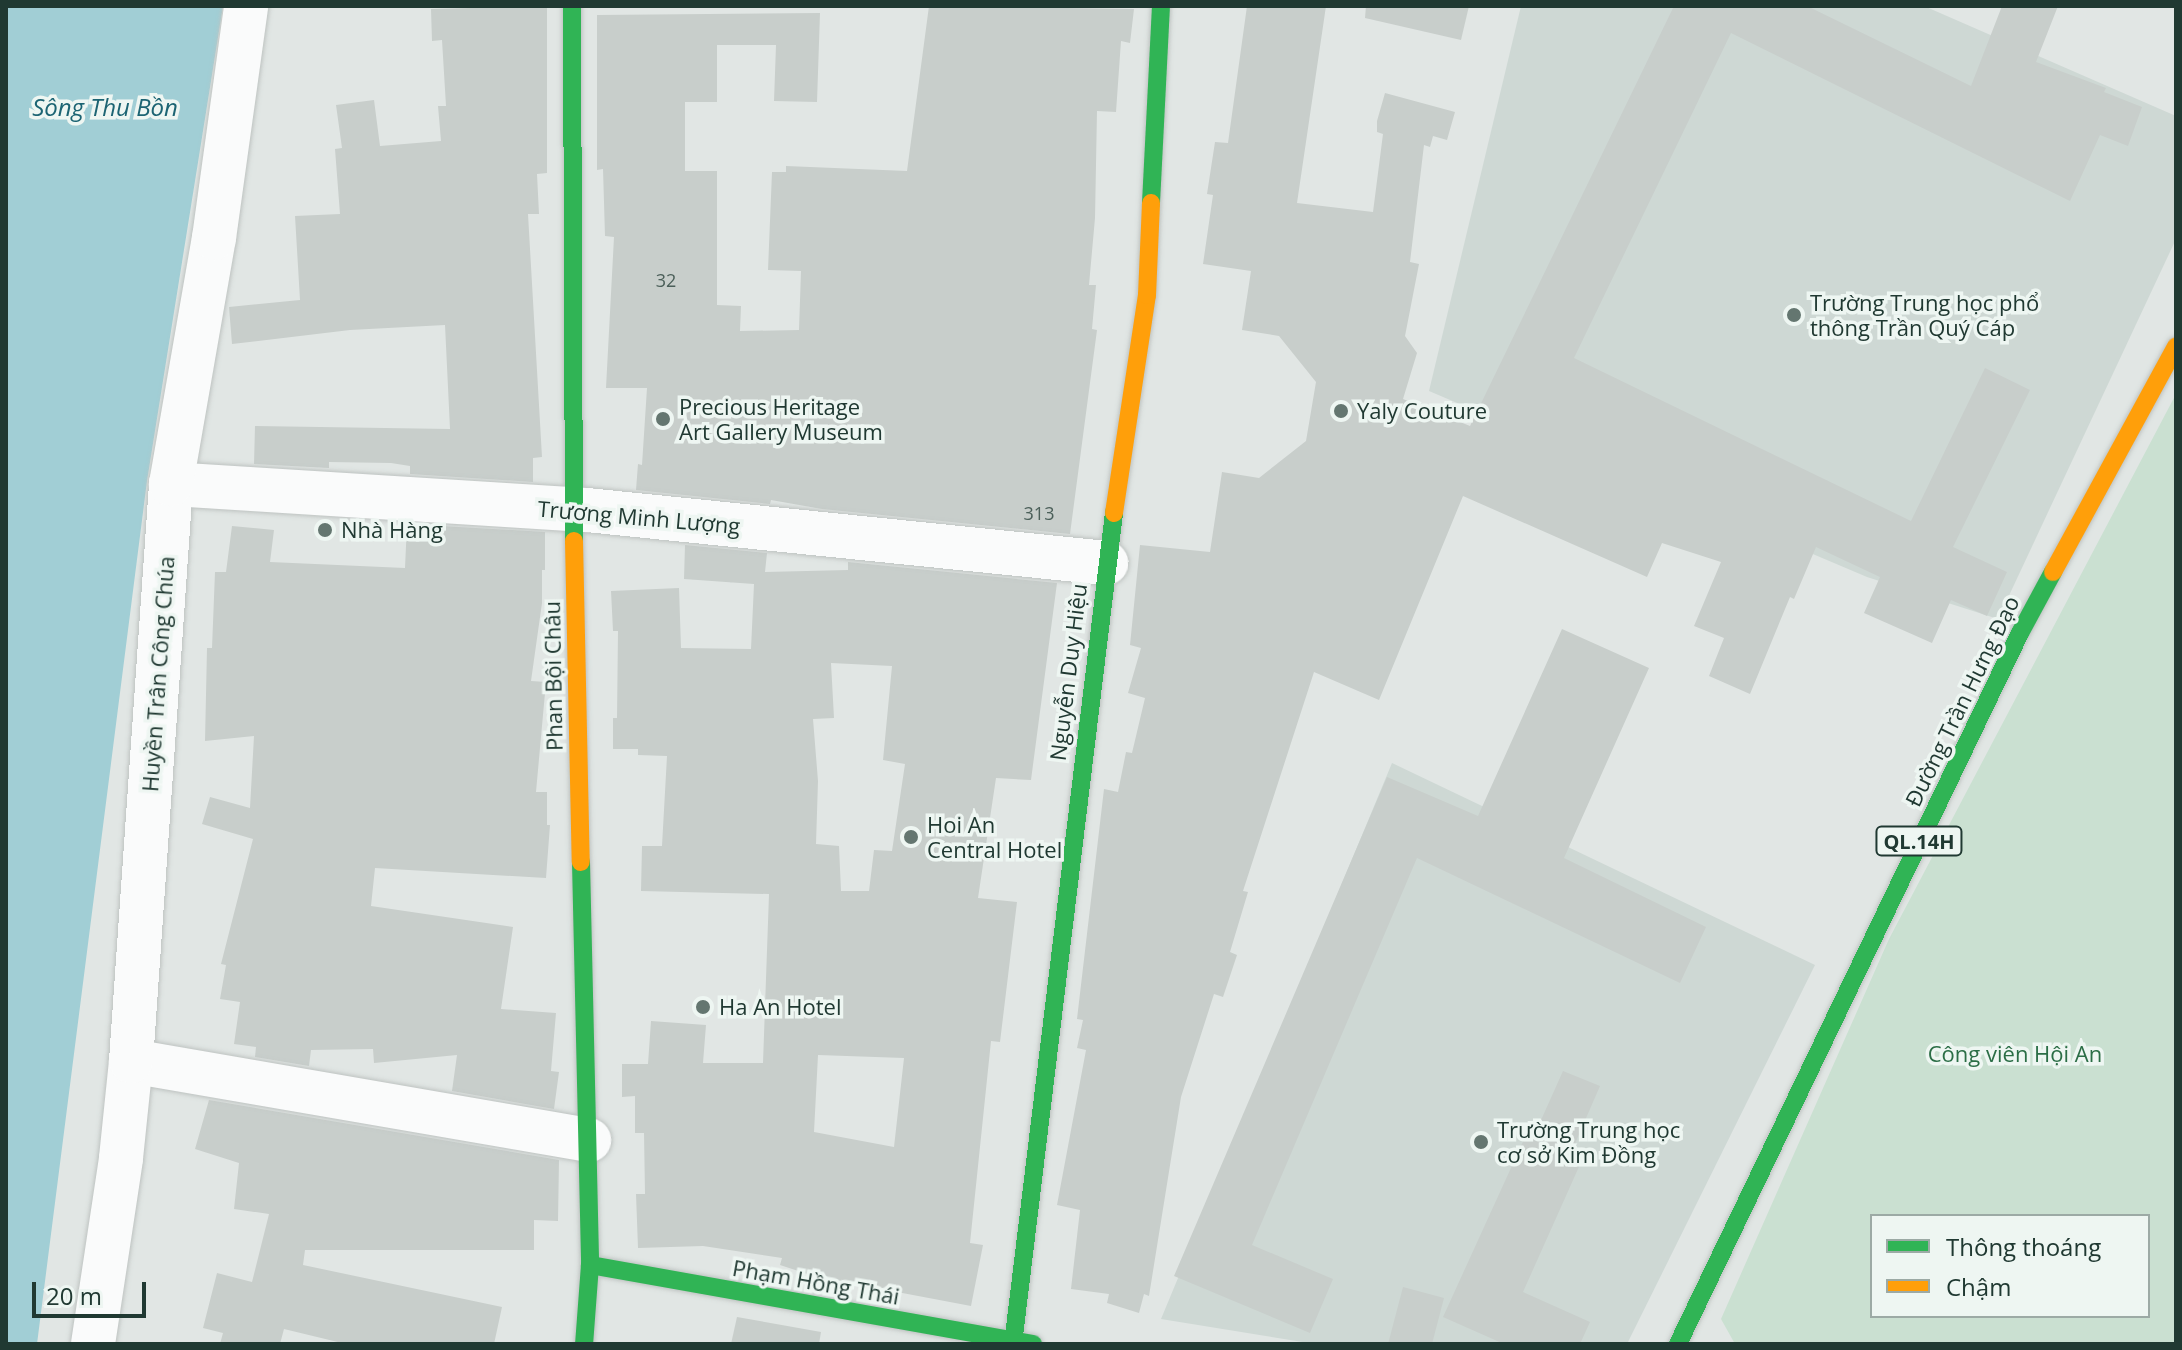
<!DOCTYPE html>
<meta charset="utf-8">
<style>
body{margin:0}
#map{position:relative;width:2182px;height:1350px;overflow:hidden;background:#e1e6e4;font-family:"Open Sans",sans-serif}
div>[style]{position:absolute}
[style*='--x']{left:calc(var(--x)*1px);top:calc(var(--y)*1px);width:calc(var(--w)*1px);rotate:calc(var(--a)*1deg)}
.built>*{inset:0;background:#ced8d4}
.green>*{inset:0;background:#cae0d1}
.water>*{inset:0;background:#a1ced5}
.building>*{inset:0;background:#c8cecb}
.roads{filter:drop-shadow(0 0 2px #bec3c1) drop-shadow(0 0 2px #bec3c1)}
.street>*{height:44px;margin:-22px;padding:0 22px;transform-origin:22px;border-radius:22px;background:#fafbfb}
.fast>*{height:18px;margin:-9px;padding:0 9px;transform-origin:9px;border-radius:9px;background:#30b455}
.slow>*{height:18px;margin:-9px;padding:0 9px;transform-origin:9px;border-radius:9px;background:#ff9f0a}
.dots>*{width:22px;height:22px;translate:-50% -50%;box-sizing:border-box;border:4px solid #eef6f2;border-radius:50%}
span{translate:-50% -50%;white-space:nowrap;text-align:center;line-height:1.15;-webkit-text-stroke:7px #eef6f2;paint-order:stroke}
.number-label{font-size:18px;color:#4b5f59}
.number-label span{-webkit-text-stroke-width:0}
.shield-label span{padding:2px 6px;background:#eef6f2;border:2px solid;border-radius:6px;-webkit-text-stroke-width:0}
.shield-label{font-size:20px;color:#203932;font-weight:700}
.poi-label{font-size:22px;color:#203932}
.left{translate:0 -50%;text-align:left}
.street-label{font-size:22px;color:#203932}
.park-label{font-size:22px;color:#2b6e46}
.water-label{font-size:24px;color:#1c6473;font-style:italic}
.frame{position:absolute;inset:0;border:8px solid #203932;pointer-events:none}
.legend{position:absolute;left:1870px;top:1214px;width:280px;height:104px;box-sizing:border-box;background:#eef6f2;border:2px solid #9caaa5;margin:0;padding:10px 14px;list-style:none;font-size:24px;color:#203932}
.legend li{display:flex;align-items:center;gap:16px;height:40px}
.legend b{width:40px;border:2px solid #9caaa5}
.scale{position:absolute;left:32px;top:1282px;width:114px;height:36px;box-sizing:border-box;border:4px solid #203932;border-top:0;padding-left:10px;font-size:24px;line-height:28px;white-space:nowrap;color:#203932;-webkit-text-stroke:6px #eef6f2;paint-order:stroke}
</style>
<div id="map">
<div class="built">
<i style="clip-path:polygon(1521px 6px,1924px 6px,2176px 116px,2176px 239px,1998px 619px,1867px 577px,1429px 391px)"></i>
<i style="clip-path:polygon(1392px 763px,1815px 965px,1627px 1344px,1315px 1344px,1161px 1319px)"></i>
</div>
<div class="green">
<i style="clip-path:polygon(evenodd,2176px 394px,2176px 1344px,1735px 1344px,1721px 1319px,1889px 939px,2176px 394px,1872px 1216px,2148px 1216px,2148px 1316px,1872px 1316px,1872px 1216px)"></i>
</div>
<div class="water">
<i style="clip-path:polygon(6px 6px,223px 6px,147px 481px,37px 1344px,6px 1344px)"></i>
</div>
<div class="building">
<i style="clip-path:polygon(547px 6px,547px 173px,537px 174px,539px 214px,528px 214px,542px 457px,533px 458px,533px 482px,410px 474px,410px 466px,391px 463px,329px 462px,329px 468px,254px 464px,255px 426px,450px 429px,445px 325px,350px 330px,232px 344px,229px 307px,300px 300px,295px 216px,340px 214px,335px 149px,342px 148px,336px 105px,374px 100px,380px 146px,441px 141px,438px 106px,446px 106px,442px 40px,432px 41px,431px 9px)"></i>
<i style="clip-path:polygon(929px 6px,1134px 9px,1130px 43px,1121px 41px,1116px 112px,1097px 111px,1095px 218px,1089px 285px,1096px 285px,1092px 329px,1097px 330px,1070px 534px,822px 509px,771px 500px,770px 504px,636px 490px,638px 464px,642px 465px,647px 388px,606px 388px,614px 237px,605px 236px,603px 169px,597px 170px,597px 15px,820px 13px,817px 102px,774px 101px,776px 45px,717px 45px,717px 102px,685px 102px,685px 171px,717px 171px,717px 305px,741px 306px,740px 331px,799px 330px,801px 271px,768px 270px,772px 172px,786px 172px,786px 166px,907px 171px)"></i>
<i style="clip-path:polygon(1247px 6px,1326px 6px,1297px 203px,1373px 212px,1383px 134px,1377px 132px,1377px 121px,1385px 93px,1455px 112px,1447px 140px,1433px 136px,1430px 147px,1424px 145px,1410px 262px,1419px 264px,1405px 336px,1417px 353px,1403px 399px,1470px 426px,1674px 6px,1807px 6px,1971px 86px,2002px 6px,2058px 6px,2036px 62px,2106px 88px,2104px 92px,2142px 107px,2128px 146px,2100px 135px,2070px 201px,1731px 33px,1574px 358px,1911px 521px,1985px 368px,2030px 390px,1953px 547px,2007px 572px,1987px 616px,1951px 600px,1932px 643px,1864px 613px,1880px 577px,1816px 547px,1794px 599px,1790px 597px,1750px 694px,1709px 676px,1724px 638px,1694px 626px,1721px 562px,1662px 543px,1647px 577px,1463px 496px,1379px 700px,1314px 672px,1243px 891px,1248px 892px,1230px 952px,1237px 955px,1223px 997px,1214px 994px,1181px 1097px,1149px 1296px,1144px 1294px,1139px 1313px,1107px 1303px,1109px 1294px,1071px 1289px,1080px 1210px,1057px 1205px,1086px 1050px,1077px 1048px,1083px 1020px,1077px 1019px,1104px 789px,1118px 792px,1126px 752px,1132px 753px,1145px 698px,1128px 693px,1141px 648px,1130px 645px,1140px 545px,1210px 552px,1222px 472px,1259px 478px,1306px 441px,1316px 382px,1279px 336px,1242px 330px,1251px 271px,1203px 264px,1213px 195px,1207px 194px,1215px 142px,1228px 143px)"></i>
<i style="clip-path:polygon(1366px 6px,1469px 6px,1461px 40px,1365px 18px)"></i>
<i style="clip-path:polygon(407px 524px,545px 532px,545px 570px,542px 570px,542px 603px,531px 681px,546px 682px,536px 792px,547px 792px,547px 825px,550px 825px,546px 878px,375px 868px,371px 906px,513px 927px,501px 1009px,556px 1013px,551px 1071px,559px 1072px,554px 1109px,452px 1091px,457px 1055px,374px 1063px,373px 1049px,311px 1050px,309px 1066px,255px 1057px,256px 1047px,234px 1044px,240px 1002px,220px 999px,226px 965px,221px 964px,253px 839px,202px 824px,210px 797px,250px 808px,254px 736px,205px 741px,207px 648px,212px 648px,215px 572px,226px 572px,232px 526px,274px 530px,270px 562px,405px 568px)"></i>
<i style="clip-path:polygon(evenodd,685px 545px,767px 553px,765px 572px,848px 570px,848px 562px,1057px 583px,1031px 780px,996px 778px,978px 898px,1017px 902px,1000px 1042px,991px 1041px,970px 1243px,983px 1245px,971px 1306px,839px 1281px,838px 1284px,780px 1265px,782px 1258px,703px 1246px,638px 1248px,636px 1194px,645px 1194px,644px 1133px,635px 1133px,635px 1096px,622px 1097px,622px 1064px,648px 1064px,651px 1021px,706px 1025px,703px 1063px,763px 1063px,769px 894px,641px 891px,642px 846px,662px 846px,667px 756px,638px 755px,638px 749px,613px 749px,613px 718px,617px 718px,618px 631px,613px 631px,611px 591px,679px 588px,681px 648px,751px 649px,754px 584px,684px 579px,685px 545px,831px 663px,892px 666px,883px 760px,905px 764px,892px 851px,874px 850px,869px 891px,841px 891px,839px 846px,816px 844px,818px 781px,813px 719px,834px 718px,831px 663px,685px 545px,818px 1055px,904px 1058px,894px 1147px,814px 1132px,818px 1055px)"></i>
<i style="clip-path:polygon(1562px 629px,1649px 668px,1564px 858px,1706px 927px,1680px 983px,1417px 858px,1252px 1245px,1333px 1279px,1310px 1333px,1174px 1276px,1387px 777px,1478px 816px)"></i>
<i style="clip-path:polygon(1563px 1071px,1600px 1086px,1570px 1155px,1582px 1160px,1523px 1292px,1590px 1322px,1580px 1344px,1504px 1344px,1443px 1317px,1526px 1135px,1533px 1138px)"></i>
<i style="clip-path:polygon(209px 1100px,559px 1160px,558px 1221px,534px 1220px,534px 1250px,305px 1250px,303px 1265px,502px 1307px,494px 1344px,346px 1344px,284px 1329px,280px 1344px,220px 1344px,223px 1333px,203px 1328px,217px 1273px,252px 1282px,269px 1214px,234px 1209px,239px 1163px,195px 1149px)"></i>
<i style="clip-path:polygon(1403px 1287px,1444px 1298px,1432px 1344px,1388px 1344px)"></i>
<i style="clip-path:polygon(737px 1317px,821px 1332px,819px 1344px,731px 1344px)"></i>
</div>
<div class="roads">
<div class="street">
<i style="--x:171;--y:484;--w:417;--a:3.6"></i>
<i style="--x:587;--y:510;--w:522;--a:5.83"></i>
<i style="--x:131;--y:1061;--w:465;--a:9.8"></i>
<i style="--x:93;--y:1344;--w:188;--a:-81.4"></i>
<i style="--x:121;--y:1158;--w:98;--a:-84.1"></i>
<i style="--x:131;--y:1061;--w:578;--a:-86.03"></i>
<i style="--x:171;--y:484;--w:250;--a:-80.1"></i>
<i style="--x:214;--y:238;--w:234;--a:-82.1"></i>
</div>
<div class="fast">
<i style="--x:572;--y:6;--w:535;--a:89.79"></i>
<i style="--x:1151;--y:203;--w:197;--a:-87.1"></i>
<i style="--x:581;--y:862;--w:403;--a:88.7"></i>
<i style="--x:590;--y:1265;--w:79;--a:94.3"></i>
<i style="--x:590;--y:1265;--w:450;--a:10.1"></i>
<i style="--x:1013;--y:1344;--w:837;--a:-83.07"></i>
<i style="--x:1678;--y:1344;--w:789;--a:-64.31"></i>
<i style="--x:2020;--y:633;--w:69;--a:-61.6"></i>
</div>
<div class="slow">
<i style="--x:1114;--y:513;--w:220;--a:-81.4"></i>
<i style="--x:1147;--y:295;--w:92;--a:-87.5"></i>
<i style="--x:574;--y:541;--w:321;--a:88.8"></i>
<i style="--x:2053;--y:572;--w:257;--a:-61.4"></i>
</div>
</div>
<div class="dots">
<i style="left:1794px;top:315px;background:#647670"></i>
<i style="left:1341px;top:411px;background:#647670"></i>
<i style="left:663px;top:419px;background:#647670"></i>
<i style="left:325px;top:530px;background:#647670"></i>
<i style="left:911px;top:837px;background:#647670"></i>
<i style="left:703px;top:1007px;background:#647670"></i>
<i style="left:1481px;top:1142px;background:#647670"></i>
</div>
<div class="number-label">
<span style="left:666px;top:280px">32</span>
<span style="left:1039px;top:513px">313</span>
</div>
<div class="shield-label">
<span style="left:1919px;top:841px">QL.14H</span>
</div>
<div class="poi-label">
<span class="left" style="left:1810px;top:315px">Trường Trung học phổ<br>thông Trần Quý Cáp</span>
<span class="left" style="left:679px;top:419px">Precious Heritage<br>Art Gallery Museum</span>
<span class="left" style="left:1357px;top:411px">Yaly Couture</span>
<span class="left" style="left:341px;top:530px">Nhà Hàng</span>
<span class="left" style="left:927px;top:837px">Hoi An<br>Central Hotel</span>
<span class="left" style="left:719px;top:1007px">Ha An Hotel</span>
<span class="left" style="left:1497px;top:1142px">Trường Trung học<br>cơ sở Kim Đồng</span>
</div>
<div class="street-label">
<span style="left:639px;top:517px;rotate:5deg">Trương Minh Lượng</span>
<span style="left:1068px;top:672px;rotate:-83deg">Nguyễn Duy Hiệu</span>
<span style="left:158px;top:674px;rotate:-86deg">Huyền Trân Công Chúa</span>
<span style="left:553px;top:676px;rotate:-91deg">Phan Bội Châu</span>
<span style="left:1962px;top:701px;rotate:-64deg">Đường Trần Hưng Đạo</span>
<span style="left:816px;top:1282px;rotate:10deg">Phạm Hồng Thái</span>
</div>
<div class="park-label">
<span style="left:2015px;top:1054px">Công viên Hội An</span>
</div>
<div class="water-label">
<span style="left:105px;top:107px">Sông Thu Bồn</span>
</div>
<div class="frame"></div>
<ul class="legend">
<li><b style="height:10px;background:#30b455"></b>Thông thoáng</li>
<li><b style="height:10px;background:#ff9f0a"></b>Chậm</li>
</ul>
<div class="scale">20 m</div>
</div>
